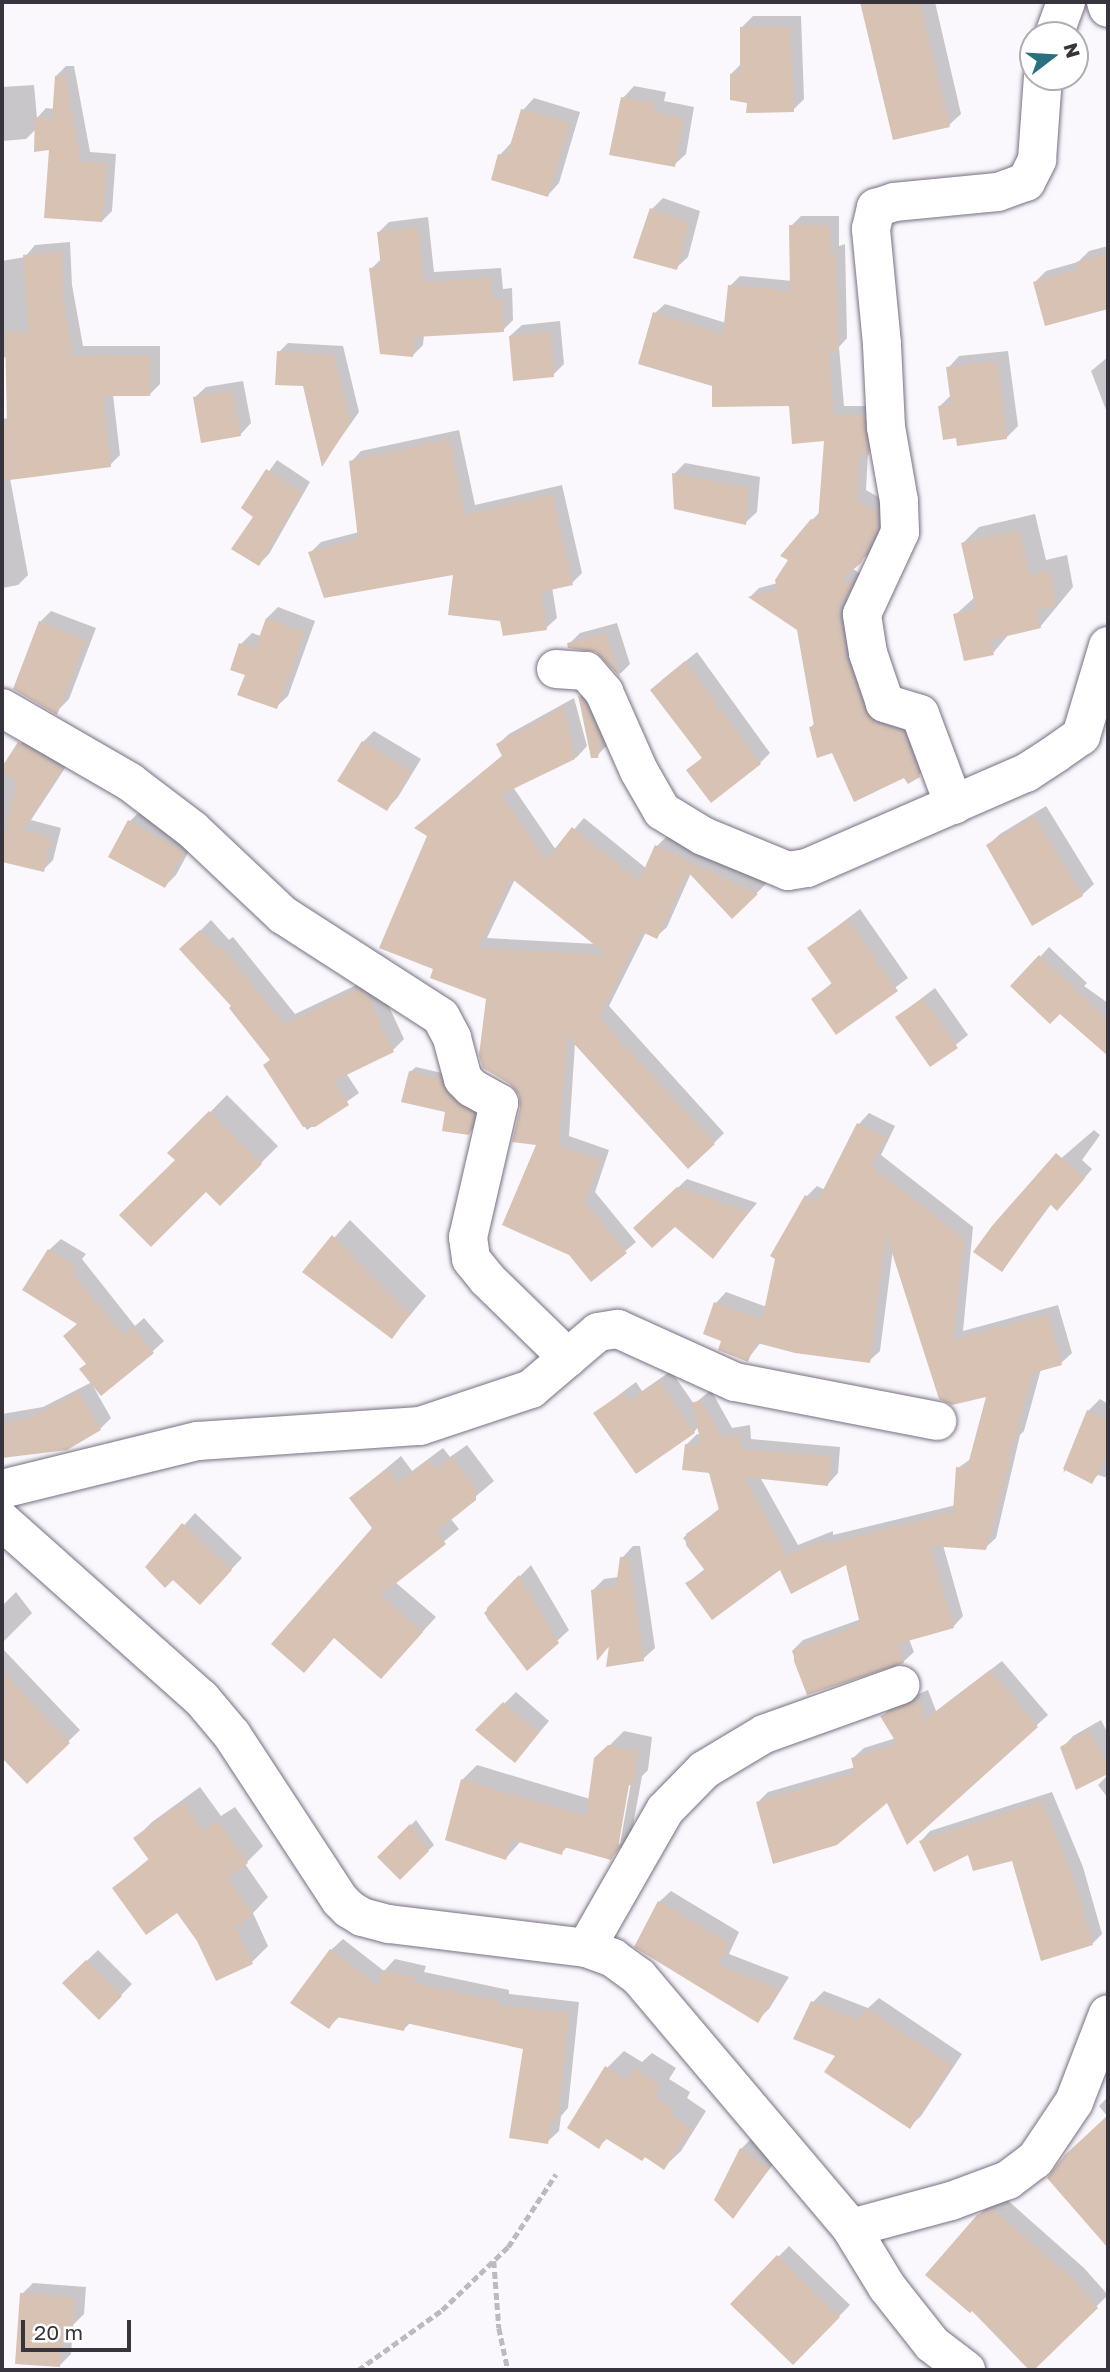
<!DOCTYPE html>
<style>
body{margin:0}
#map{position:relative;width:1110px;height:2372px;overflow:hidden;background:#faf8fc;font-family:"Golos Text",sans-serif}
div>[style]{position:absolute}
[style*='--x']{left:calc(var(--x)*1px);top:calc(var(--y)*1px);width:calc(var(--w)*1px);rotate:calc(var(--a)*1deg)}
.shadow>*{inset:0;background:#0003}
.building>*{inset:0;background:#d7c2b4}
.path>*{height:4.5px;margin-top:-2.25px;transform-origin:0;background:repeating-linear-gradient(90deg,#bcb9bf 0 7px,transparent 0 10.5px)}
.roads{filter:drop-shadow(0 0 2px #787083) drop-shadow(0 0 2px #787083)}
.minor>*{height:38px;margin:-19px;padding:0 19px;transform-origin:19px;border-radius:19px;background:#fff}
.highway>*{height:38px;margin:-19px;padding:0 19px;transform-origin:19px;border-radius:19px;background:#fff}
span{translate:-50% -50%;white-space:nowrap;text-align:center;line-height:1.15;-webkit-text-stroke:5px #fff;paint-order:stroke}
.frame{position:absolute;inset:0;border:4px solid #38343d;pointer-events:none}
.north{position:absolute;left:1019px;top:21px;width:70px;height:70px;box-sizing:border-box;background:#fff;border:2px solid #afaeb1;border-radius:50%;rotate:73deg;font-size:19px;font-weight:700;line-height:28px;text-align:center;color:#38343d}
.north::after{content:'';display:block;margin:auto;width:24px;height:32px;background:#2a707e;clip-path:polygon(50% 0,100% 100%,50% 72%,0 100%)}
.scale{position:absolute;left:21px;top:2320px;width:110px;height:32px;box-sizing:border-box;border:4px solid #38343d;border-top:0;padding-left:9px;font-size:21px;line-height:24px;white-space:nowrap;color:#38343d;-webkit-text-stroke:5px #fff;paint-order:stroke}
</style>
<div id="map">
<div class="shadow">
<i style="clip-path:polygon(862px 2px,935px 2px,961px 114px,949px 125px,895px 138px)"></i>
<i style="clip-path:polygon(753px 16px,801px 16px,804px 99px,793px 110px,749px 101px,731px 74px,741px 64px,741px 28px)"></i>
<i style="clip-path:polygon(66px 66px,74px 66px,90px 152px,116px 154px,112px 211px,102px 221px,36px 129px,26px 139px,2px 141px,2px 87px,34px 85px,37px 118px,46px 108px,54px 109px,56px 76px)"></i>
<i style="clip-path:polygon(634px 86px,666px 92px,664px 101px,694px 107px,686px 154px,674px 165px,623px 98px)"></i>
<i style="clip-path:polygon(534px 98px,580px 112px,559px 183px,548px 195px,500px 155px,511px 143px,523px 110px)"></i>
<i style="clip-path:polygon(663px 198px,700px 211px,688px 257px,676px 268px,652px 209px)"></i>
<i style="clip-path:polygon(801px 216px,839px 216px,839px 246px,845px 244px,847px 338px,839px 347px,844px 406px,873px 406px,878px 444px,868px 453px,866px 490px,887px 502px,887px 516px,871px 552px,852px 568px,860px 574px,847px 598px,856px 646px,913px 722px,929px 765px,919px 775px,905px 776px,832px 751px,811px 727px,815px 723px,798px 629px,750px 597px,759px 588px,778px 583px,812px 520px,821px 511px,826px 439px,791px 404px,713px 385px,655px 313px,665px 304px,726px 323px,730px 286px,740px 276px,792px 281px,791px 226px)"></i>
<i style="clip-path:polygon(428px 217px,434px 272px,501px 268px,503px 289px,512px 288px,513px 320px,503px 330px,424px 335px,423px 345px,413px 355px,371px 269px,382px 258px,379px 232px,389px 222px)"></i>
<i style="clip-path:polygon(70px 242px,72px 285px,83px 346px,160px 346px,160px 384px,150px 394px,113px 395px,120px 455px,110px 465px,10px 478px,28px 575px,18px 585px,2px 588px,2px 419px,9px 418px,7px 357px,2px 358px,2px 261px,25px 257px,35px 245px)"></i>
<i style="clip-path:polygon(1108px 246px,1108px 307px,1046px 324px,1035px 282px,1046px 271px,1078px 262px,1089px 251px)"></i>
<i style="clip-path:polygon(560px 321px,564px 364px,553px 375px,510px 336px,522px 325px)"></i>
<i style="clip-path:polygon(288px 343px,343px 346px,359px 412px,323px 463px,305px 385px,279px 352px)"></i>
<i style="clip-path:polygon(1008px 351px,1018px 426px,1006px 438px,957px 436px,940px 406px,951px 395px,948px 368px,959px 356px)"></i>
<i style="clip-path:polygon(1108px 357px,1108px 415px,1091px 371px)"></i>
<i style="clip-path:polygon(243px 381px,251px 423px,240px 435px,194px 398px,206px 387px)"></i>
<i style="clip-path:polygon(459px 430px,475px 505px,562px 485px,582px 573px,572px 583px,552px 587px,557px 618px,546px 628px,502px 620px,455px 573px,310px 553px,321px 542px,359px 532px,351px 462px,361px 451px)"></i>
<i style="clip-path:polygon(277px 460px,310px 482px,269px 554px,259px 564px,256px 516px,243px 508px)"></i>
<i style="clip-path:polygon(685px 463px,760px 477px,757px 512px,745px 523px,674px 474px)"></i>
<i style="clip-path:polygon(1035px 514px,1046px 560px,1067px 555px,1073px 587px,1040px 627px,1009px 634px,993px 653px,955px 615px,975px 597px,963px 543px,979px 527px)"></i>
<i style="clip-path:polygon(278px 607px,315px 621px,288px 696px,276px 707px,247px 674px,241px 644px,252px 633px,261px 636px,267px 618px)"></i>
<i style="clip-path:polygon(51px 611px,96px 628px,69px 699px,57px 711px,40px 622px)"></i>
<i style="clip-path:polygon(617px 623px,630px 664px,620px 674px,597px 650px,569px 644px,580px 633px)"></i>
<i style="clip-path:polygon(697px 652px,770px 753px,760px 763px,689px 771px,703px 757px,662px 680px)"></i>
<i style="clip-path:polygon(590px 685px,608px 744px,597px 756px,593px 756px,580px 696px)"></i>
<i style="clip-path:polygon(evenodd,574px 698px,587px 746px,577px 757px,513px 787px,556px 850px,584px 818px,647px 869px,657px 846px,667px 836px,767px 883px,732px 917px,691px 873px,667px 927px,656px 937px,646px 932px,609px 1006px,724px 1133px,714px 1143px,575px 1043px,569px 1136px,609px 1150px,595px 1192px,636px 1242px,591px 1280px,522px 1108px,521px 1094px,488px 998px,436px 968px,429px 835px,417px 827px,503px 755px,498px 744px,509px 734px,574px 698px,515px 879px,596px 944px,487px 938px,515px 879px)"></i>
<i style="clip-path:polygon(374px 731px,421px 759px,398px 797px,387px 809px,363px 742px)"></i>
<i style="clip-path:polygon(29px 733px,71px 759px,31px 820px,61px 828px,53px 860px,43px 870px,2px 859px,2px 762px,6px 764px)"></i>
<i style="clip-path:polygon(1046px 806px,1094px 884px,1082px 895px,1033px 923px,988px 845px,1000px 834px)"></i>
<i style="clip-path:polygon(141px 810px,195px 840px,176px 875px,165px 886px,111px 856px,130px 821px)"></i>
<i style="clip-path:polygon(860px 909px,908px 978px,836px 1032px,813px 999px,833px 982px,809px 948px)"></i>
<i style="clip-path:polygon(211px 920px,229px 940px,233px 937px,295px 1014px,369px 979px,379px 985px,404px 1039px,393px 1050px,346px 1073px,359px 1093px,307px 1130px,265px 1065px,271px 1059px,192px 939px)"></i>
<i style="clip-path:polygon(1049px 947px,1087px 983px,1084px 986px,1108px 1003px,1108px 1047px,1105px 1051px,1040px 957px)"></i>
<i style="clip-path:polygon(935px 988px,968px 1035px,931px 1065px,897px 1017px)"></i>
<i style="clip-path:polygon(416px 1067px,446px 1074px,478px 1108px,474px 1128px,469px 1133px,410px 1072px)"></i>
<i style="clip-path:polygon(227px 1095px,278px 1146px,220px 1204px,170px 1153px)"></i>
<i style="clip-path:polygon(869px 1113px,895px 1126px,881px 1155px,973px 1227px,963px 1331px,1058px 1305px,1072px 1353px,1061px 1363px,1041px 1369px,1024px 1431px,1020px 1435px,996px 1538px,985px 1548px,943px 1545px,963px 1616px,953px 1627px,909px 1639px,914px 1652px,903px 1662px,808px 1693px,792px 1651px,803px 1640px,861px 1619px,847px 1562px,781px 1568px,687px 1583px,706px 1568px,683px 1538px,720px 1508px,711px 1472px,686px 1445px,697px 1434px,701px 1435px,699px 1426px,694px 1432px,595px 1413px,636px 1382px,642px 1391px,671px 1371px,694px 1404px,711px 1390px,732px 1428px,750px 1425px,751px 1439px,840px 1447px,838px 1473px,828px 1484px,760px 1477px,798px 1545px,833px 1531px,833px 1535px,956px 1505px,958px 1468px,972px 1458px,989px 1395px,893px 1249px,880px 1351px,869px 1361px,761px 1342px,747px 1360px,723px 1340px,716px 1303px,726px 1292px,767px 1307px,807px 1196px,817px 1186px,825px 1190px,859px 1124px)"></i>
<i style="clip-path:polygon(1094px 1130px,1100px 1135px,1082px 1160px,1092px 1169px,1066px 1200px,1052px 1203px,1002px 1270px,1036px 1180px)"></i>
<i style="clip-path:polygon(687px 1179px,757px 1203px,713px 1256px,675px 1225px,645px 1219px)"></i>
<i style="clip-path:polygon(350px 1220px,426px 1296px,392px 1337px,304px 1272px)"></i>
<i style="clip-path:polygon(61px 1239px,86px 1254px,82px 1259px,135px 1326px,144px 1318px,164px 1341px,152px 1352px,93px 1386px,111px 1418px,100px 1429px,67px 1449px,2px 1457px,2px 1414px,43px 1407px,92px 1382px,79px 1323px,49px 1250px)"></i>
<i style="clip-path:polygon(1100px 1399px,1108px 1404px,1108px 1478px,1098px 1475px,1091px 1482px,1067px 1469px,1063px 1473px,1088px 1411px)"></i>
<i style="clip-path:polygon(467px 1445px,494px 1481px,450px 1518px,459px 1529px,395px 1582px,436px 1617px,381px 1677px,374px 1528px,351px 1498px,401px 1456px,412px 1471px,443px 1448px,450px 1457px)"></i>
<i style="clip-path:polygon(195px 1513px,242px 1558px,211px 1591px,147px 1567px)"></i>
<i style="clip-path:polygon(633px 1546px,640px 1546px,655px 1648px,643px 1659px,611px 1645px,598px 1657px,592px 1591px,604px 1579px,619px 1577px,622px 1558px)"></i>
<i style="clip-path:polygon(531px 1565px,569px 1630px,528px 1668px,484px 1613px)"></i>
<i style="clip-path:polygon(16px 1592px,32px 1613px,2px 1643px,2px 1606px)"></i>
<i style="clip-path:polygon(2px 1648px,80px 1730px,27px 1782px,2px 1755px)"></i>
<i style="clip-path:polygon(1002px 1661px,1048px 1715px,908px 1842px,888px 1800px,758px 1802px,768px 1792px,855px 1767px,853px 1758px,864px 1748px,896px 1738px,883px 1716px,893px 1705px,928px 1690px,936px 1711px)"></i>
<i style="clip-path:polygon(516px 1692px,549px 1721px,515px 1761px,478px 1730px)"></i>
<i style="clip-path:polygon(1101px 1720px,1108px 1734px,1108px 1772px,1077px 1788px,1062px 1748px,1073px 1736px)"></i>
<i style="clip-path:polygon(evenodd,624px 1731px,652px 1737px,648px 1770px,642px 1776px,632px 1831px,625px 1843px,611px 1858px,568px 1846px,561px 1853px,521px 1841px,506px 1858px,462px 1780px,477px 1765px,590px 1799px,596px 1759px,624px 1731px,629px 1777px,632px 1777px,620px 1844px,617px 1844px,629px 1777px)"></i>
<i style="clip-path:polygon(1108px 1775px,1108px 1798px,1098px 1785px)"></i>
<i style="clip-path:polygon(200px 1787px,221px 1816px,235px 1807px,263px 1846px,245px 1864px,268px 1897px,253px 1913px,268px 1946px,252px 1962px,199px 1940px,177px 1910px,114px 1888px,150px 1858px,136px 1838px,152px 1822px)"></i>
<i style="clip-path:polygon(1052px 1792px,1083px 1867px,1102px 1934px,1092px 1944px,1013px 1859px,921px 1841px,930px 1831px)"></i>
<i style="clip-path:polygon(416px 1820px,434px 1845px,400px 1878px,379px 1857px)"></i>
<i style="clip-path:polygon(671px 1891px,739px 1932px,729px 1954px,789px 1977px,769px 2009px,757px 2020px,659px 1902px)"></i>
<i style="clip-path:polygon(343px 1939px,384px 1971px,395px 1959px,426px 1966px,424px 1972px,509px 1990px,509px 1994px,579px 2002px,568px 2108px,561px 2116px,559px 2131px,547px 2142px,525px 2047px,411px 2022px,404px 2029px,340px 2016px,329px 2027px,331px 1950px)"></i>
<i style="clip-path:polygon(98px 1950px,132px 1984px,99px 2018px,64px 1983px)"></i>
<i style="clip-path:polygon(824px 1991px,868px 2008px,879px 1998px,962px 2054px,921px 2116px,909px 2127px,837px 2055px,813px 2002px)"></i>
<i style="clip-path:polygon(624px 2051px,642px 2062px,652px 2053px,676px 2068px,669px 2079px,690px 2092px,687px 2098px,706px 2111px,681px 2151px,664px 2167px,608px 2138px,599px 2146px,607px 2068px)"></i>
<i style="clip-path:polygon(1108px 2097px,1108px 2239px,1105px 2242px,1108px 2117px,1099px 2106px)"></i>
<i style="clip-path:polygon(752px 2138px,779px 2157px,733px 2216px,716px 2200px,741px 2149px)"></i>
<i style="clip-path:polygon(1005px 2198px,1084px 2268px,1108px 2295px,1032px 2370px,972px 2308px,978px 2216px,990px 2204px)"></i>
<i style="clip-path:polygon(789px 2246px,850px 2305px,793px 2363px,732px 2304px)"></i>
<i style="clip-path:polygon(33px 2283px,86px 2287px,84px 2314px,73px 2325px,71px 2354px,59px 2366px,22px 2294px)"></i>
</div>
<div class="building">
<i style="clip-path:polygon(860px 2px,919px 2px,950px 127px,893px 140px)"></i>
<i style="clip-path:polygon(740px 27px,790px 27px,794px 112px,746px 113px,747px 103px,730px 100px,730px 74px,740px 73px)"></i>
<i style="clip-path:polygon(65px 75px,81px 162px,107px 163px,102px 222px,44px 218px,49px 150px,34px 152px,35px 117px,52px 119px,55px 76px)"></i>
<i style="clip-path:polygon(621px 97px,655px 103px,653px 112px,684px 118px,675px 167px,609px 155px)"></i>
<i style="clip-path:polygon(521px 109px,570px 123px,548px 197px,491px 180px,498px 154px,507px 156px)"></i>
<i style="clip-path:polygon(650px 208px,689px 223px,677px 270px,633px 258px)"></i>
<i style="clip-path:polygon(789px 225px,830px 225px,830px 254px,836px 252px,838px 350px,829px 350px,834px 415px,864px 415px,869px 455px,860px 454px,857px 500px,877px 512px,878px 528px,861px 563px,843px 578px,852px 584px,838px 609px,846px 657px,865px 711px,878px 724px,903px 732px,920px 777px,908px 784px,904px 778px,854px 802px,832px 753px,817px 758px,809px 727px,814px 726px,797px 630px,748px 597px,777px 589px,775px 580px,788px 560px,780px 556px,811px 519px,818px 521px,824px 441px,792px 444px,789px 406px,712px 407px,712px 386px,638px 364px,653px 312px,723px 334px,728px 285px,790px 291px)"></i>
<i style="clip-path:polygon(418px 227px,424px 282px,491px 278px,493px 298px,502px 298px,504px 332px,415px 337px,413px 357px,380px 354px,369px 268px,381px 267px,377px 232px)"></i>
<i style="clip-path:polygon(61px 251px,65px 295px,62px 295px,73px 356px,150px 355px,150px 396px,103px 396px,111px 467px,2px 481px,2px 426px,7px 425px,5px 331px,29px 333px,23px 255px)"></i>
<i style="clip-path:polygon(1108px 253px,1108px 309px,1045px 326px,1033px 282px,1078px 269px,1076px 262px)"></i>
<i style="clip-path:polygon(550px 332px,554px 377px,513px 381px,509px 336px)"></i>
<i style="clip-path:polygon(277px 351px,334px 355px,350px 423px,322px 467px,303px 386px,275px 385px)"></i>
<i style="clip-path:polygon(997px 361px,1007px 439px,957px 446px,956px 438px,943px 440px,938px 406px,951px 404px,946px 367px)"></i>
<i style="clip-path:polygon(232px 391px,241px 436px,201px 443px,193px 397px)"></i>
<i style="clip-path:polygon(449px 439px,465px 515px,552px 494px,573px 585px,541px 592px,547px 630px,503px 636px,500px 621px,448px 615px,453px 575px,324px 598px,308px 552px,358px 539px,349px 461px)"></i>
<i style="clip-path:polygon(266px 469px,302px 492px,259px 566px,231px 549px,253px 517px,241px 508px)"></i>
<i style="clip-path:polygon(672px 473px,749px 488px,746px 525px,674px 509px)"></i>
<i style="clip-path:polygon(1019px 530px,1030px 575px,1050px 571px,1057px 606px,1037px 610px,1041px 628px,990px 640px,994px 655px,964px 661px,953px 614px,976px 609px,961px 543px)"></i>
<i style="clip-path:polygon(266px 618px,305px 632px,277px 709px,237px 695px,245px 675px,230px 670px,239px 643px,255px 649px)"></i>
<i style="clip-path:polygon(39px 621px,86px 640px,57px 715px,13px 689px)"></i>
<i style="clip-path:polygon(606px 633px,620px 677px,596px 652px,568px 648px,567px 643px)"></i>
<i style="clip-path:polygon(685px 661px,761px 764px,711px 803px,686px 770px,702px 758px,650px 690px)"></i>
<i style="clip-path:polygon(578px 695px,585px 704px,600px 736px,598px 758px,591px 758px)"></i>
<i style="clip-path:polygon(evenodd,564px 707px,575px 759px,501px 795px,546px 860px,572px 827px,639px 881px,655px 845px,758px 894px,732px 919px,688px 872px,657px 939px,642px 932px,599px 1017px,715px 1144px,688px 1169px,567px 1036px,559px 1146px,600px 1160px,585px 1203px,627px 1253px,591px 1282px,569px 1255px,502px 1225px,536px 1145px,512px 1142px,520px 1108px,519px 1095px,510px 1084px,483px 1068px,479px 1055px,486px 999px,430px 978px,433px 969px,379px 948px,427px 836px,414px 828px,502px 756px,496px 744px,564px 707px,511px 878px,607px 955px,478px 948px,511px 878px)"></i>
<i style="clip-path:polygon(362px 741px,411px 771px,387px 811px,337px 781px)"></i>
<i style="clip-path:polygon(18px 742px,62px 769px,23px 830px,52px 837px,44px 872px,2px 862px,2px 841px,17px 782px,2px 772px,2px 767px)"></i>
<i style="clip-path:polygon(1034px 816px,1083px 896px,1032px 926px,986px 845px)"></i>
<i style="clip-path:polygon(128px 820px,184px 852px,165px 888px,108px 857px)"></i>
<i style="clip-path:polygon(848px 919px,898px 991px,836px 1035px,811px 999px,832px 984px,807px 948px)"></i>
<i style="clip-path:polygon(200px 930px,218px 949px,221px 946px,284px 1024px,357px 989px,368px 996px,394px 1052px,334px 1081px,349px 1105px,315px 1127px,303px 1127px,263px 1065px,270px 1060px,229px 1008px,231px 1006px,179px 949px)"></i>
<i style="clip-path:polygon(1039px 955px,1108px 1020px,1108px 1056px,1060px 1014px,1050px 1024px,1010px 986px)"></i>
<i style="clip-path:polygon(923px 998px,958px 1048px,930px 1067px,895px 1017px)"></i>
<i style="clip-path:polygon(409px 1071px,440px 1079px,448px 1094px,474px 1114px,469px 1135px,442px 1131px,445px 1112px,401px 1102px)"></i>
<i style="clip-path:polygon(209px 1111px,262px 1164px,220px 1206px,206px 1192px,151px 1247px,119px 1215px,175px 1160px,167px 1153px)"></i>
<i style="clip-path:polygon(857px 1123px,886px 1137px,871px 1166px,964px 1238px,954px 1340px,1048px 1314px,1062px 1365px,1033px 1373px,1014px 1443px,1011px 1442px,1010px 1461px,986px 1550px,930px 1546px,954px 1628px,897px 1644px,904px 1663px,807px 1695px,794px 1661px,794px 1649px,860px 1624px,846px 1565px,791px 1594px,780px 1570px,712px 1620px,685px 1583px,706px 1572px,686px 1545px,686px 1534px,719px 1510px,709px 1473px,682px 1470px,685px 1444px,702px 1446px,691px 1403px,701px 1400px,722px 1438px,740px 1434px,741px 1449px,831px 1456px,828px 1486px,744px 1477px,787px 1555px,824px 1540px,823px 1545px,953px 1512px,956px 1467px,967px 1468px,986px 1397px,952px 1405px,939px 1399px,886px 1234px,870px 1363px,795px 1353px,757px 1343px,760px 1331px,748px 1362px,718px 1350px,721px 1341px,703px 1334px,714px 1302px,762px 1320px,775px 1259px,770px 1256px,805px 1195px,817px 1202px)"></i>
<i style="clip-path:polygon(1056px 1153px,1085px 1178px,1057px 1211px,1050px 1204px,1002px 1272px,973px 1252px,992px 1226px)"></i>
<i style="clip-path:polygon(677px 1187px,749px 1212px,713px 1259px,675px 1227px,652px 1248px,633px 1228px)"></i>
<i style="clip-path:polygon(332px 1235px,410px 1314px,392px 1339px,302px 1272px)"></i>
<i style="clip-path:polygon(48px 1249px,76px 1266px,72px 1272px,123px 1335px,132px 1327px,154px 1353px,101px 1396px,79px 1369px,86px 1364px,63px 1336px,77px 1324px,22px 1290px)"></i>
<i style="clip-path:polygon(659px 1381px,695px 1433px,636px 1474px,593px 1413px,624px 1392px,630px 1401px)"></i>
<i style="clip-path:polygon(79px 1392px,101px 1430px,67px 1450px,2px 1458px,2px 1423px,30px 1418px)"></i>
<i style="clip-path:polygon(1087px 1410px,1108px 1420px,1108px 1453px,1092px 1484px,1063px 1469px)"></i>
<i style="clip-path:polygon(452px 1457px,476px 1489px,476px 1500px,436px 1532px,446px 1544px,381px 1595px,423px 1632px,381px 1679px,334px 1638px,304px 1673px,271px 1644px,372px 1528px,349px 1498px,386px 1469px,398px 1484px,428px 1460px,436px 1470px)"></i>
<i style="clip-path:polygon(182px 1523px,232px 1570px,200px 1605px,173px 1580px,165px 1588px,145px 1567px)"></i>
<i style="clip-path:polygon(620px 1557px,629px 1557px,644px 1661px,606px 1667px,609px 1646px,597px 1661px,591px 1590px,616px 1586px)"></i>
<i style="clip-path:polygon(519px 1575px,559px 1643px,527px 1671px,487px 1618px,487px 1608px)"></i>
<i style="clip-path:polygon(990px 1670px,1038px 1727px,907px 1845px,887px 1803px,837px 1845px,773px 1864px,756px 1802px,855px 1773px,851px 1758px,897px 1744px,880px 1716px,918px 1699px,925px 1720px)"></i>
<i style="clip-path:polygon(2px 1671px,70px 1743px,27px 1784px,2px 1758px)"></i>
<i style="clip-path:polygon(503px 1702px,539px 1733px,515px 1763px,475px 1730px)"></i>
<i style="clip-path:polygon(1089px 1730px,1108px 1766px,1108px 1774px,1076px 1790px,1060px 1747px)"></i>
<i style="clip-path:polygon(608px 1745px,638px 1751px,634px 1786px,629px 1785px,618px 1848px,611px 1860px,564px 1847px,562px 1855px,512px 1840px,506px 1860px,445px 1840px,461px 1779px,586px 1816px,594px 1758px)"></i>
<i style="clip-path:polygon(1042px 1801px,1073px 1877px,1093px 1945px,1041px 1961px,1012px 1861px,973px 1871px,968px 1855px,934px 1872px,919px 1841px)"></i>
<i style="clip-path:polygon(183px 1802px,204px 1831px,218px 1821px,248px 1863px,228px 1878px,253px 1914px,236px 1927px,253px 1964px,216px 1981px,197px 1941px,177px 1913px,146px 1935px,112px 1888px,149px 1860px,133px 1838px)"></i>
<i style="clip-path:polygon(410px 1824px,429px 1851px,400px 1880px,377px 1857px)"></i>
<i style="clip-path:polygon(658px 1901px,729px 1943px,719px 1965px,779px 1989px,758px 2023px,634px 1947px)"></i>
<i style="clip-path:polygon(330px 1949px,379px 1986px,382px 1970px,415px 1977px,414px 1983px,499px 2001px,498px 2005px,569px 2013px,558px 2122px,552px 2118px,548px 2144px,509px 2138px,523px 2049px,406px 2023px,404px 2031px,337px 2017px,329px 2029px,290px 2003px)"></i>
<i style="clip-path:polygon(86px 1960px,122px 1996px,99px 2020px,62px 1983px)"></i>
<i style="clip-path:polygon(811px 2001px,858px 2020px,866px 2008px,952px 2065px,910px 2129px,824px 2072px,835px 2056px,793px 2039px)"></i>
<i style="clip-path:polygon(605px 2066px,627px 2080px,634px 2068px,660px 2085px,654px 2096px,674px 2109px,671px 2115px,691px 2128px,664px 2170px,645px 2157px,642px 2161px,605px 2138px,599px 2149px,567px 2128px)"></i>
<i style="clip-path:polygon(1108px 2115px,1108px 2248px,1047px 2178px,1065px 2155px)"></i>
<i style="clip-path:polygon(740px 2148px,769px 2169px,733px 2219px,714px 2200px)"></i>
<i style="clip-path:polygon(993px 2209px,1073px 2279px,1098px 2308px,1034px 2370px,1029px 2370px,972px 2311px,970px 2313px,925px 2275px,977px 2215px)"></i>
<i style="clip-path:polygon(777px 2255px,840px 2317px,793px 2365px,730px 2304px)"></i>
<i style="clip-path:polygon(20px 2293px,75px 2298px,73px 2327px,63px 2326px,60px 2367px,15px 2364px)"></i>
</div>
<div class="path">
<i style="--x:494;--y:2261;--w:67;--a:85.7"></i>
<i style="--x:499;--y:2328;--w:43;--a:77.9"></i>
<i style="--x:358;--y:2370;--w:103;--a:-35.5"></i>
<i style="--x:442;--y:2310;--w:91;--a:-43.7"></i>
<i style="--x:508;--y:2247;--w:87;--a:-56.7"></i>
</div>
<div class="roads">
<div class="minor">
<i style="--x:1054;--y:35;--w:35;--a:-70"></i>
<i style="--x:556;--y:669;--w:30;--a:4"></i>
<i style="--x:586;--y:671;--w:28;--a:49"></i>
<i style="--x:604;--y:692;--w:86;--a:66.1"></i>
<i style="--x:639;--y:771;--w:46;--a:60.1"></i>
<i style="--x:662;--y:811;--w:48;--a:31.4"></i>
<i style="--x:703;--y:836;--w:92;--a:22.4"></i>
<i style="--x:788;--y:871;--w:19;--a:-9"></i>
<i style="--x:807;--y:868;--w:239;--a:-23.5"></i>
<i style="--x:1026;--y:773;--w:35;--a:-33"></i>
<i style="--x:1055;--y:754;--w:32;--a:-35"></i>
<i style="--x:1081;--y:736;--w:94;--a:-73.3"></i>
<i style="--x:2;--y:708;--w:148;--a:30"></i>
<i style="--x:130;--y:782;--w:79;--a:37.3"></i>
<i style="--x:193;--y:830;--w:124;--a:43.4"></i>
<i style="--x:283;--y:915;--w:188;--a:32.8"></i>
<i style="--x:441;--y:1017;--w:24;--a:62"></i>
<i style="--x:452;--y:1038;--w:42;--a:75"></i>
<i style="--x:463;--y:1079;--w:13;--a:45"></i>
<i style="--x:472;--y:1088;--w:31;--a:29"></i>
<i style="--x:499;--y:1103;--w:138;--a:103"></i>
<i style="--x:468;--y:1237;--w:22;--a:82"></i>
<i style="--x:471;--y:1259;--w:26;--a:51"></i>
<i style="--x:487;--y:1279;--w:113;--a:44.3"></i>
<i style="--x:954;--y:805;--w:97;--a:-110.5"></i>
<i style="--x:920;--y:714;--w:37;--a:-163"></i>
<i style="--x:885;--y:703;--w:53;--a:-108.8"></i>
<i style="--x:868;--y:653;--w:39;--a:-99"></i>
<i style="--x:862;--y:614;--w:90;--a:-65.1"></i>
<i style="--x:900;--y:532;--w:31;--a:-92"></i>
<i style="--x:899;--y:501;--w:75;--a:-100"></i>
<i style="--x:886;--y:427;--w:83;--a:-92.8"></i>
<i style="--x:882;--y:344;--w:116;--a:-95.5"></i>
<i style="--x:871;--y:229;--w:22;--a:-77"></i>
<i style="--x:876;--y:208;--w:19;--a:-18"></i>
<i style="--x:894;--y:202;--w:104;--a:-5.5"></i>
<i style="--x:998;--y:192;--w:30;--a:-20"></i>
<i style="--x:1026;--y:182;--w:25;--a:-63"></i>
<i style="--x:1037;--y:160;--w:83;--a:-85.9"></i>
<i style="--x:2;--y:1489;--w:202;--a:-13.8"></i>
<i style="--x:198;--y:1441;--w:223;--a:-3.9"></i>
<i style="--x:420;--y:1426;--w:117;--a:-18.4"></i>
<i style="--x:531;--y:1389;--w:88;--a:-40.4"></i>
<i style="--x:598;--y:1332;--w:20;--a:-9"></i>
<i style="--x:618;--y:1329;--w:128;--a:24.4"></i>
<i style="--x:735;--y:1382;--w:206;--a:10.9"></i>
<i style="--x:2;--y:1521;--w:266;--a:41.7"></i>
<i style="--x:201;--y:1698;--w:48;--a:50"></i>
<i style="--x:232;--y:1735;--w:197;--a:56.8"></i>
<i style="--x:340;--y:1900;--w:13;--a:45"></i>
<i style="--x:349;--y:1909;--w:15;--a:32"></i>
<i style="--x:362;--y:1917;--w:28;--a:15"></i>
<i style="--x:389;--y:1924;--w:198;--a:6.9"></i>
<i style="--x:586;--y:1948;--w:29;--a:20"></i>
<i style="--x:613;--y:1958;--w:32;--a:36"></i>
<i style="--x:639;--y:1977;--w:329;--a:49.8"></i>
<i style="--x:851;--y:2228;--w:69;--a:58.6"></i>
<i style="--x:887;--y:2287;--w:73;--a:51.7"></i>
<i style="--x:932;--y:2344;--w:43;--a:37.4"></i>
<i style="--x:586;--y:1948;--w:159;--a:-60.2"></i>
<i style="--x:665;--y:1810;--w:56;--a:-45.7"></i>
<i style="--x:704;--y:1770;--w:70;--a:-31"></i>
<i style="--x:764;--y:1734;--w:145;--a:-19.7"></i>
<i style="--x:851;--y:2228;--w:104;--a:-15.1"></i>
<i style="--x:951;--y:2201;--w:61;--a:-20.2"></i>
<i style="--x:1008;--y:2180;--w:34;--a:-37"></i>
<i style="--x:1035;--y:2160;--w:70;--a:-56.1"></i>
<i style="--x:1074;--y:2102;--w:94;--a:-68.9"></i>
</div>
<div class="highway">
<i style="--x:1106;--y:2;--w:6;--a:72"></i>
</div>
</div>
<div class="frame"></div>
<div class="north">N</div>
<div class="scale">20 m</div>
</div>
